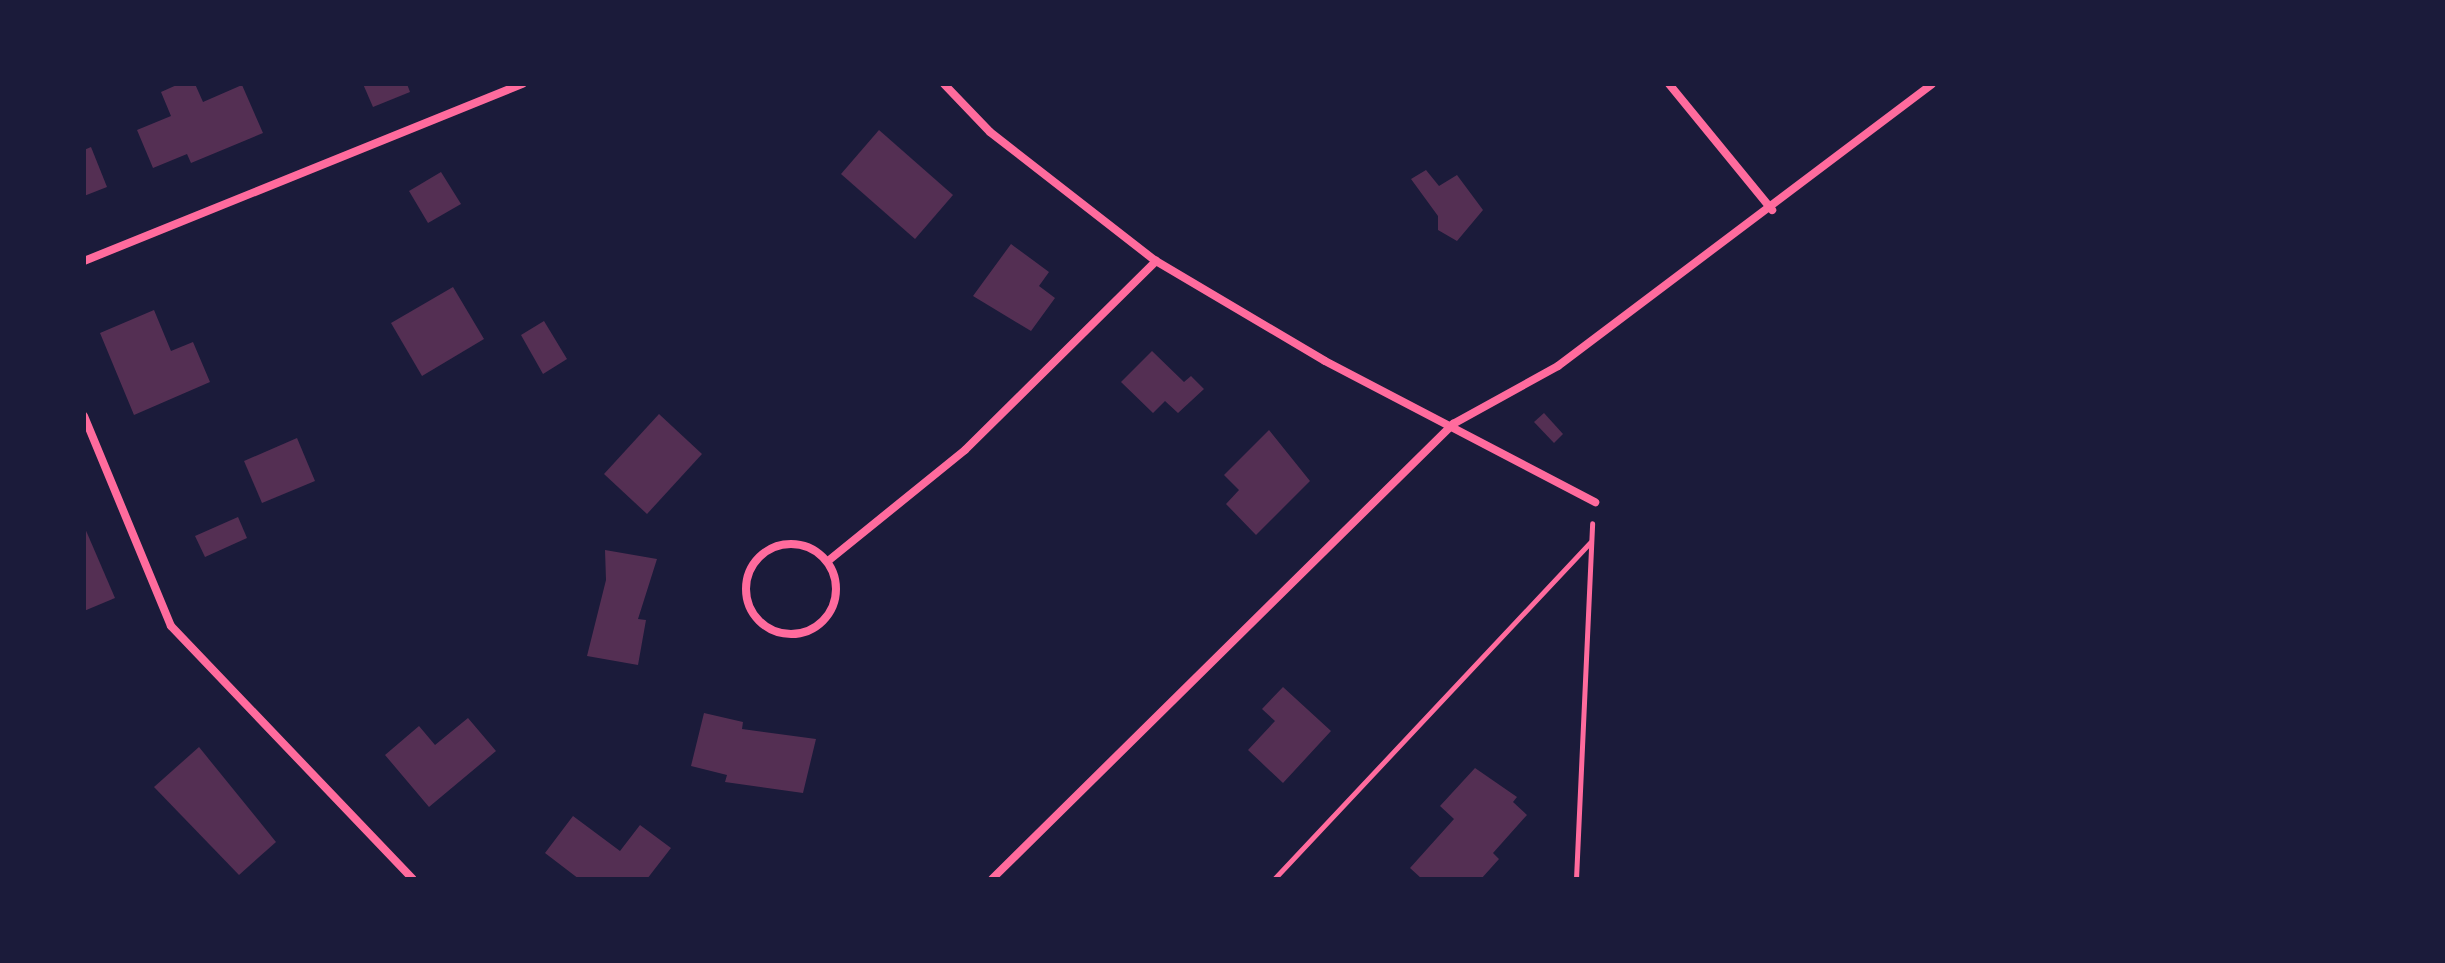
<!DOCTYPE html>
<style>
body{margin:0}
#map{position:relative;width:2445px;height:963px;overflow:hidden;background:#1b1b3a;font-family:Merriweather,serif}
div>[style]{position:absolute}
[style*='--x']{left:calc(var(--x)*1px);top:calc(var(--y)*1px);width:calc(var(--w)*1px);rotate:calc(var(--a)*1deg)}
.building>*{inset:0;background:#542f53}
.path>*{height:5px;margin:-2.5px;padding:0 2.5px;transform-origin:2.5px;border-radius:2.5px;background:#ff6b9d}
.minor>*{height:8px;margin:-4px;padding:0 4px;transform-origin:4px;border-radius:4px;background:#ff6b9d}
.minor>.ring{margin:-4px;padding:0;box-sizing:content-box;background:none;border:8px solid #ff6b9d;border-radius:50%}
span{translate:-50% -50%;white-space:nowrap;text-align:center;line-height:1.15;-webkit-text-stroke:8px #1b1b3a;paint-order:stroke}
.frame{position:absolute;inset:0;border:86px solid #1b1b3a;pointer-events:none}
</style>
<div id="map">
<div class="building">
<i style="clip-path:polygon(179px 84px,195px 84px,203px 102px,242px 85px,263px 133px,191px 163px,187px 154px,153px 168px,137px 130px,171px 116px,161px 92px)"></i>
<i style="clip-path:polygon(363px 84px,407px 84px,410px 92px,373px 107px)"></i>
<i style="clip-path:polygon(879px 130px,953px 195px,915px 239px,841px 174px)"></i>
<i style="clip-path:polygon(91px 147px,107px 187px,84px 196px,84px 150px)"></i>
<i style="clip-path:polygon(1426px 170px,1439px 186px,1457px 175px,1483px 210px,1457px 241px,1438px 230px,1438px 216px,1411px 179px)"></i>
<i style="clip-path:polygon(441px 172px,461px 204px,428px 223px,409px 191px)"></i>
<i style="clip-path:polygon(1011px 244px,1049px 272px,1039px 286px,1055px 298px,1031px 331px,973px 296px)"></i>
<i style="clip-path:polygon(453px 287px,484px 339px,422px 376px,391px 323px)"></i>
<i style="clip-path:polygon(154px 310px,171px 351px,193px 342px,210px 382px,134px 415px,100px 333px)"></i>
<i style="clip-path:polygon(544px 321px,567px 359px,543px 374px,521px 335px)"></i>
<i style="clip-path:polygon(1152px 351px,1184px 382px,1191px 376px,1204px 389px,1178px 413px,1165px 401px,1153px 413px,1121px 382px)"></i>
<i style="clip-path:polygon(1544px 413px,1563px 434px,1554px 443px,1534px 422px)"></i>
<i style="clip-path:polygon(659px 414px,702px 454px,647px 514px,604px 474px)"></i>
<i style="clip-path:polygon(1269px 430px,1310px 481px,1256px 535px,1226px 504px,1239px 490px,1224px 475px)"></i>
<i style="clip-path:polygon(297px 438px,315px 481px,262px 503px,244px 461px)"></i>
<i style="clip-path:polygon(238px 517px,247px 538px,205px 557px,195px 536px)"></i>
<i style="clip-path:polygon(84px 526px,115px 598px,84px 611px)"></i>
<i style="clip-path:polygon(605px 550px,657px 559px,638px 619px,646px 620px,638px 665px,587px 656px,606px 580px)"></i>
<i style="clip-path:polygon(1283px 687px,1331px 731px,1283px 783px,1248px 750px,1275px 721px,1262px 709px)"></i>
<i style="clip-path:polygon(704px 713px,743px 722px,742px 729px,816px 739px,803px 793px,725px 782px,727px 775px,691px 766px)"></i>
<i style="clip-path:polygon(468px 718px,496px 751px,429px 807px,385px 755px,419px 726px,435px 745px)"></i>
<i style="clip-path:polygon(199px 747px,276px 842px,239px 875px,154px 787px)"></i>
<i style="clip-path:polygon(1475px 768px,1517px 797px,1513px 802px,1527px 815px,1493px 853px,1499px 859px,1481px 879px,1422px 879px,1410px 868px,1454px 819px,1440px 806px)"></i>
<i style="clip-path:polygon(573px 816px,620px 851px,640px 825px,671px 848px,647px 879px,579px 879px,545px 853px)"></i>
</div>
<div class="path">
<i style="--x:1274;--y:879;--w:462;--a:-46.8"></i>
<i style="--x:1576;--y:879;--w:356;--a:-87.4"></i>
</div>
<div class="minor">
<i style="--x:944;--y:84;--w:66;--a:46.2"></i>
<i style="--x:990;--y:132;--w:210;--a:37.9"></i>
<i style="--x:1156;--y:261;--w:196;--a:30.6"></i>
<i style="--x:1325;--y:361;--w:305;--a:27.6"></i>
<i style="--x:1669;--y:84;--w:163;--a:50.7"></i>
<i style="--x:84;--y:261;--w:473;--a:-22"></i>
<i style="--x:84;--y:416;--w:227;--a:67.5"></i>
<i style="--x:171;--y:626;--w:350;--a:46.3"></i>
<i class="ring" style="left:746px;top:544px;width:82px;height:82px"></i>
<i style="--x:828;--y:561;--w:176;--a:-39"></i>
<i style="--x:965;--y:450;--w:269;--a:-44.7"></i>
<i style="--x:992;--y:879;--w:648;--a:-44.62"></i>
<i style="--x:1453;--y:424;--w:120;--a:-28.9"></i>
<i style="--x:1558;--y:366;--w:468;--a:-37"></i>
</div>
<div class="frame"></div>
</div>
